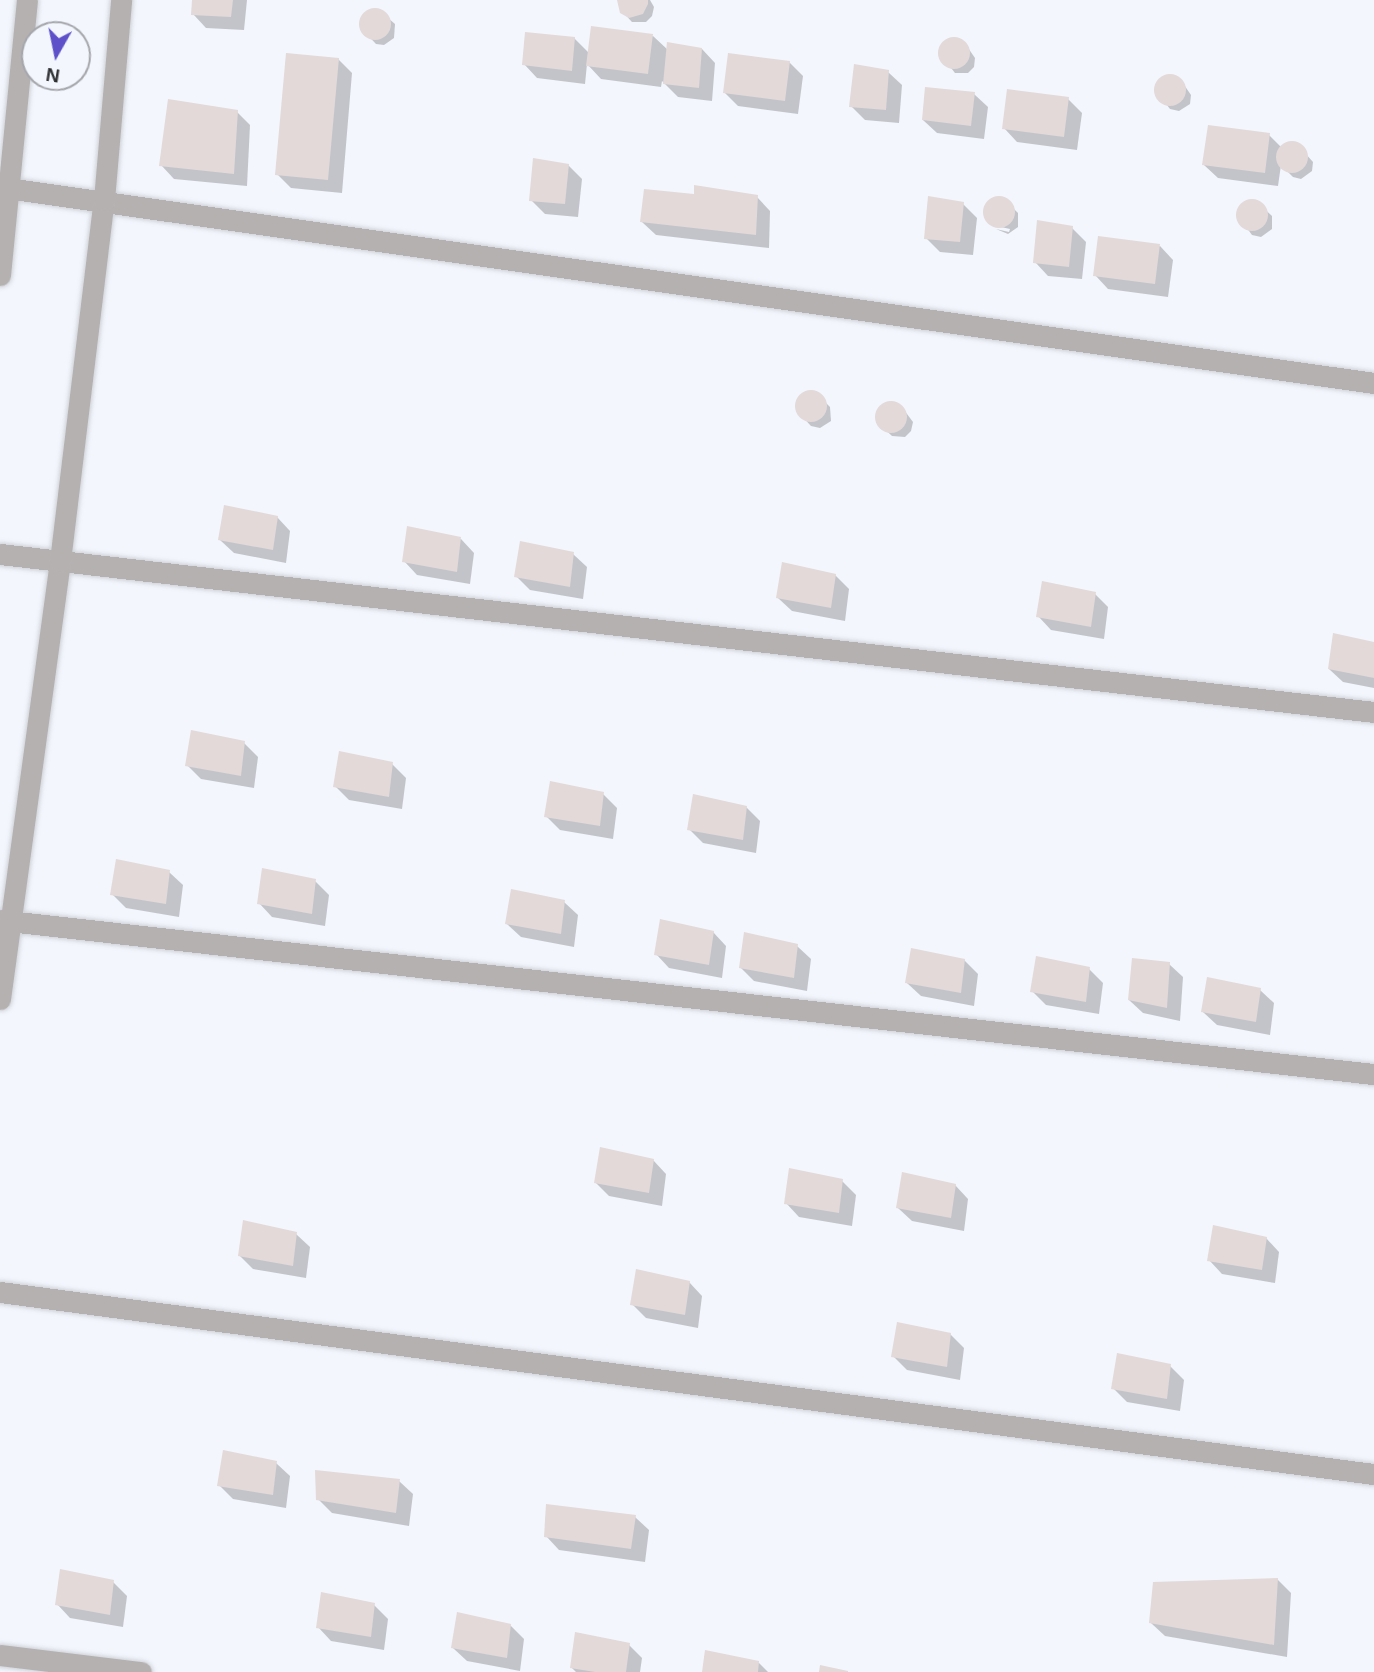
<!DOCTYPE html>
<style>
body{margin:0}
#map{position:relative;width:1374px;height:1672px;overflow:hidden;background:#f3f6fd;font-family:Arial,sans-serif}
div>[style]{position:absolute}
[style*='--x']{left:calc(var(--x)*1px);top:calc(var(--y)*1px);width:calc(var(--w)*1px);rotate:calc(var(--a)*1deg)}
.shadow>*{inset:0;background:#0003}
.building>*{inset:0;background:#e2d9d8}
.round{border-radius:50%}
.roads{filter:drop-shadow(0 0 2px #cfd2d8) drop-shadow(0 0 2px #cfd2d8)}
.minor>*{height:21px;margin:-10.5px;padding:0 10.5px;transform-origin:10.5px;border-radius:10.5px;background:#b5b1b1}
span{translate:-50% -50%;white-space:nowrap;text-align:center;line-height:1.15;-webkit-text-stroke:5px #f3f6fd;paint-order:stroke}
.north{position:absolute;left:21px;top:21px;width:70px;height:70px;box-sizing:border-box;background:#f3f6fd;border:2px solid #a4a6ab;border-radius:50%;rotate:189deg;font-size:19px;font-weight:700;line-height:28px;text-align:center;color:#2d2f31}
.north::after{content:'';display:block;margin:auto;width:24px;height:32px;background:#5d50c9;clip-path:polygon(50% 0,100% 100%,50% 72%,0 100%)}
</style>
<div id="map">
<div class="shadow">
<i style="clip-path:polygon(194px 0,247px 0,244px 30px,206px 28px,193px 14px)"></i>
<i style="clip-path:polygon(620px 0,650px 0,654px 7px,652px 16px,646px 22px,632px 22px,619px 8px)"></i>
<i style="clip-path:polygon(371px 10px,380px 11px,395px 24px,394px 38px,384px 45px,376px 44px,362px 29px,361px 20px)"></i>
<i style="clip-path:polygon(653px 36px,668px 50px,702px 49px,715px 63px,712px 101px,678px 97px,662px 81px,661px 87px,601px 79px,587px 64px,585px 84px,537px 78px,524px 64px,574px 38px,589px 53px)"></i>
<i style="clip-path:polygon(955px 39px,964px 42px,975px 58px,974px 67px,968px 73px,955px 73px,940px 54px,942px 45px)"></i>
<i style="clip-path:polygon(338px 59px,352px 73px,342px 193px,291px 188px,277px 174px)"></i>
<i style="clip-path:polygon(789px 62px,803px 76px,798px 114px,738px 106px,724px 92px)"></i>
<i style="clip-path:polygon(888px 72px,902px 85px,899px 123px,865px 120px,851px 106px)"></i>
<i style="clip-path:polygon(1166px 76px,1180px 79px,1191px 95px,1190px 104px,1179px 111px,1170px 109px,1156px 91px,1158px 81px)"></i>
<i style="clip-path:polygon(974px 94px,988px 107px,984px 139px,937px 133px,923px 120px)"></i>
<i style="clip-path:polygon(1068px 99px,1082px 113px,1077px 150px,1017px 142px,1004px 128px)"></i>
<i style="clip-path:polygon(237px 112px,250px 125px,247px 186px,174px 179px,161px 165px)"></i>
<i style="clip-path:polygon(1269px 135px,1282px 148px,1288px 144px,1297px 144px,1313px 162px,1312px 171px,1301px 179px,1293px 177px,1281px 165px,1278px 186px,1218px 178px,1204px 165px)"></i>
<i style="clip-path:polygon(568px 165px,582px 179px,578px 217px,545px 214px,531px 200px)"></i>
<i style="clip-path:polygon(695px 196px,757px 197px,770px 211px,769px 248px,656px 235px,642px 222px)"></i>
<i style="clip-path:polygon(995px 199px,1004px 199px,1018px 213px,1018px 227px,1008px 234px,996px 229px,1009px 232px,1010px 229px,992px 225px,985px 213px,987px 204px)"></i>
<i style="clip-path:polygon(1248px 202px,1257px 202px,1272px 216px,1272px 229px,1261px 237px,1252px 235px,1238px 216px,1240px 207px)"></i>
<i style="clip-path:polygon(963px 204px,977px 218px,973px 255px,940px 252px,926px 238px)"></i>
<i style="clip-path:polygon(1072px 228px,1086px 242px,1082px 279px,1048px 276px,1035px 262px)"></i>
<i style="clip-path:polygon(1160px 246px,1173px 260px,1168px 297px,1108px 289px,1095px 275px)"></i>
<i style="clip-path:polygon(807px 393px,816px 393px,830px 407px,831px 421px,820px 428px,811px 426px,798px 412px,799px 398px)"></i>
<i style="clip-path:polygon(892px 402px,901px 406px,913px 422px,911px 431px,905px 437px,892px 436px,878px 423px,880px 409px)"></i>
<i style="clip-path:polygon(277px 517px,290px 531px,286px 563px,234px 553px,220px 540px)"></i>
<i style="clip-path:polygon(461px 539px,474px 553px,470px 584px,417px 575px,404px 561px)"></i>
<i style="clip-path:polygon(573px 554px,587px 567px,583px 599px,530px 590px,516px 576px)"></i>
<i style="clip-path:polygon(835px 575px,849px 589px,845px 621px,792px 611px,778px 598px)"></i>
<i style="clip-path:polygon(1095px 594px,1108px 607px,1104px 639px,1051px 630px,1038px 616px)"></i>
<i style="clip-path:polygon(1374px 644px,1374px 688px,1343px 682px,1329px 669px)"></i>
<i style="clip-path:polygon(244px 743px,258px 757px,254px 788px,201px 779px,187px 765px)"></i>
<i style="clip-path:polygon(392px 764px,406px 778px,402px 809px,349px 800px,335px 786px)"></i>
<i style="clip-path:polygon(603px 794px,617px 808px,613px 839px,560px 830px,546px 816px)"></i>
<i style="clip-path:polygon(746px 807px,760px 821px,756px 853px,703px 843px,689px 829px)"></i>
<i style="clip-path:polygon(169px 872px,183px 885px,179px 917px,126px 908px,112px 894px)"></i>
<i style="clip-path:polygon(315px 881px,329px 895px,325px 926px,272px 917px,259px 903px)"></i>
<i style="clip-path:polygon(564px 902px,578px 915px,574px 947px,521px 937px,507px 924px)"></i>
<i style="clip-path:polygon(713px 932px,726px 946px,722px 978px,669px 968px,656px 954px)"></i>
<i style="clip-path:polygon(797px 946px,811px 959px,807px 991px,754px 981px,741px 968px)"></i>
<i style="clip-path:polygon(964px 960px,978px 974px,974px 1006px,921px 996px,907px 983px)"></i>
<i style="clip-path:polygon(1169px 964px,1183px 977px,1180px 1021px,1143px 1013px,1129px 1000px)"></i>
<i style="clip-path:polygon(1089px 969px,1103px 983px,1099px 1014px,1046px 1005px,1032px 991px)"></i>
<i style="clip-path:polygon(1260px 990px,1274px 1003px,1270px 1035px,1217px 1025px,1203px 1012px)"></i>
<i style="clip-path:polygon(653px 1160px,666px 1174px,662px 1206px,609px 1196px,596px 1183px)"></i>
<i style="clip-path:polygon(842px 1181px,856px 1195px,852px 1226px,799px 1217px,786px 1203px)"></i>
<i style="clip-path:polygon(955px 1185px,968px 1199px,964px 1231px,912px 1221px,898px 1208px)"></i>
<i style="clip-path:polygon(296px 1234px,310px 1247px,306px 1278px,253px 1269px,240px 1256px)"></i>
<i style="clip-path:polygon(1266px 1238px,1279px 1252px,1275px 1283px,1222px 1274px,1209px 1260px)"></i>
<i style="clip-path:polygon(689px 1282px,702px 1296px,698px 1328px,646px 1318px,632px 1304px)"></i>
<i style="clip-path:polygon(950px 1334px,964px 1348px,960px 1380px,907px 1370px,893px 1356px)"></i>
<i style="clip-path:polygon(1170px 1366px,1184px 1380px,1180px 1411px,1127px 1402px,1113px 1388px)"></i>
<i style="clip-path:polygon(276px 1463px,290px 1476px,286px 1508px,233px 1499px,219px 1485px)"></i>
<i style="clip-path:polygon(399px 1481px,413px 1494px,409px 1526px,332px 1513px,318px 1499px)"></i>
<i style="clip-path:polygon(635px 1517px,649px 1530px,645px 1562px,559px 1550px,546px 1536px)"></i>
<i style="clip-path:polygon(1277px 1579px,1291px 1593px,1287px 1657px,1165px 1636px,1151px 1623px)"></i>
<i style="clip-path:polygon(113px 1582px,127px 1596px,123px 1627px,70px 1618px,57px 1604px)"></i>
<i style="clip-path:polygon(374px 1605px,388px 1619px,384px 1650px,331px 1641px,318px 1627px)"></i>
<i style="clip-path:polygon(510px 1625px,524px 1639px,520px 1671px,467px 1661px,453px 1648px)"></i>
<i style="clip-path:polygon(629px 1645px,642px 1658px,640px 1672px,576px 1672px,571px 1667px)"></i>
<i style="clip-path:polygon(759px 1663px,768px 1672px,704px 1672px)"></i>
</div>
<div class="building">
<i style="clip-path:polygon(192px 0,233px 0,231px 17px,191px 15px)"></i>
<i style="clip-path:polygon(617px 0,648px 0,648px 4px,643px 14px,629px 18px,620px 13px)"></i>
<i class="round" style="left:359px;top:8px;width:32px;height:32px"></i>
<i style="clip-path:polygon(591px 26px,653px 34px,648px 74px,586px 66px)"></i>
<i style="clip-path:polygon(525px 32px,575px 37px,572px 71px,522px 65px)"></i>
<i class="round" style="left:938px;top:37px;width:32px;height:32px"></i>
<i style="clip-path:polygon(667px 42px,702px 48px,699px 88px,663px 84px)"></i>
<i style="clip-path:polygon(286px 53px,339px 58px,328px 180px,275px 175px)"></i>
<i style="clip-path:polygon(728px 53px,790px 61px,785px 101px,723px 93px)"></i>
<i style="clip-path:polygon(854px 64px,889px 70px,886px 110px,849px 107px)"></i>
<i class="round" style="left:1154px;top:74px;width:32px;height:32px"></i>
<i style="clip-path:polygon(925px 87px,975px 92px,971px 126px,922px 120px)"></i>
<i style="clip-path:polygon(1007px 89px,1069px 97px,1064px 137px,1002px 129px)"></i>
<i style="clip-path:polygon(168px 99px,238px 110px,234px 174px,159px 166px)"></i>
<i style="clip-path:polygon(1208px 125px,1270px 133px,1265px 173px,1202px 165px)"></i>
<i class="round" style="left:1276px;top:141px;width:32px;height:32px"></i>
<i style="clip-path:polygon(533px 158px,569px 164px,565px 204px,529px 201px)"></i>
<i style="clip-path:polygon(694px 185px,758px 195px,756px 235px,640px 222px,644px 189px,694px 194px)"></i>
<i style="clip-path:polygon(928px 196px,964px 202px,960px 242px,924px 239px)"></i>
<i class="round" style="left:983px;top:196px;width:32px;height:32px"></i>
<i class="round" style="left:1236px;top:199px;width:32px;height:32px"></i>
<i style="clip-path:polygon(1037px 220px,1073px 226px,1069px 267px,1033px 263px)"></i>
<i style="clip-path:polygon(1098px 236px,1160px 244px,1155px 284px,1093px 276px)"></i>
<i class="round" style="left:795px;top:390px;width:32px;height:32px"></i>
<i class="round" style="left:875px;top:401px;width:32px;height:32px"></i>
<i style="clip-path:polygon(224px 505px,278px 516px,273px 550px,218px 540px)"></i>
<i style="clip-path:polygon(407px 526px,461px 537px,457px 572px,402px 562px)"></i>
<i style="clip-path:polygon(520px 541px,574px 552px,570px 587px,514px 577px)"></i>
<i style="clip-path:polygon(782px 562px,836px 574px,831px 608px,776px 598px)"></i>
<i style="clip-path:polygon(1042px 581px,1096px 592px,1091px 627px,1036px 617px)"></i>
<i style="clip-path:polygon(1333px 633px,1374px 642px,1374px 678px,1328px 669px)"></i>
<i style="clip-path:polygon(191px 730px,245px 741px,241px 776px,185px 766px)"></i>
<i style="clip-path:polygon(339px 751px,393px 762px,389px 797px,333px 787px)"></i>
<i style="clip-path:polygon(550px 781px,604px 792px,600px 826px,544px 817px)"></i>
<i style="clip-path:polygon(693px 794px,747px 806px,743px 840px,687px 830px)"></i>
<i style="clip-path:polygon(116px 859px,170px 870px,166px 904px,110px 895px)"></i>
<i style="clip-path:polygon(262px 868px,316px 879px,312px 914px,257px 904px)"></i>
<i style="clip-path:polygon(511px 889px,565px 900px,561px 934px,505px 924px)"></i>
<i style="clip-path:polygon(660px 919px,714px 931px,709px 965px,654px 955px)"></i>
<i style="clip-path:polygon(744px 932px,798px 944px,794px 978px,739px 968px)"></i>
<i style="clip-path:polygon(911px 948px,965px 959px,961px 993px,905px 983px)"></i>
<i style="clip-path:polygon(1036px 956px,1090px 967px,1086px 1002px,1030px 992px)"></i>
<i style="clip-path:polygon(1132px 958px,1170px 962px,1167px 1008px,1128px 1000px)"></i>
<i style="clip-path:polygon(1207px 977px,1261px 988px,1256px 1022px,1201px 1012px)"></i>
<i style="clip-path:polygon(600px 1147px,654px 1159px,649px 1193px,594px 1183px)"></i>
<i style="clip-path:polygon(789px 1168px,843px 1179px,839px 1213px,784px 1204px)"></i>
<i style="clip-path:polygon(902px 1172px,956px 1184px,951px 1218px,896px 1208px)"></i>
<i style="clip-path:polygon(243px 1220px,297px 1232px,293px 1266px,238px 1256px)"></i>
<i style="clip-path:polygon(1213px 1225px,1267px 1237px,1262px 1270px,1207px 1261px)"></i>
<i style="clip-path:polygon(636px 1269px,690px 1281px,685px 1315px,630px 1305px)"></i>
<i style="clip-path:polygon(897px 1322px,951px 1333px,947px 1367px,891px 1357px)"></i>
<i style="clip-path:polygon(1117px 1353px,1171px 1364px,1167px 1399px,1111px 1389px)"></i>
<i style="clip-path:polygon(223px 1450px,277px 1461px,273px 1495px,217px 1486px)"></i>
<i style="clip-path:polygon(315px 1470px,400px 1479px,396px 1513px,316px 1500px)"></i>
<i style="clip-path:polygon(546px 1504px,636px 1515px,631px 1549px,544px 1537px)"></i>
<i style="clip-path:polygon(60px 1569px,114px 1580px,110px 1615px,55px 1605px)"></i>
<i style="clip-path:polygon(1278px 1578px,1274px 1645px,1149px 1623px,1153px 1582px)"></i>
<i style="clip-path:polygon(321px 1592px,375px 1603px,371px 1637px,316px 1628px)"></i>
<i style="clip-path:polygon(457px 1612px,511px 1624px,507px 1658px,451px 1648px)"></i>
<i style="clip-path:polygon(575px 1632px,630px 1643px,626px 1672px,595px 1672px,570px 1668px)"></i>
<i style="clip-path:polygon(705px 1650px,759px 1661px,758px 1672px,702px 1672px)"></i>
<i style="clip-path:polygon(820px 1665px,848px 1671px,848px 1672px,819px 1672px)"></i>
</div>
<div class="roads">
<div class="minor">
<i style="--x:0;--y:187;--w:1388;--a:8.12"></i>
<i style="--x:0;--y:275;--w:276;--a:-84.4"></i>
<i style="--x:0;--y:554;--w:1383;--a:6.56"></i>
<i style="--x:0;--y:920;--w:1383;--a:6.4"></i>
<i style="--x:0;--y:999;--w:442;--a:-82.2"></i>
<i style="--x:60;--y:561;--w:364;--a:-83.1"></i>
<i style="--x:104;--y:200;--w:201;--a:-85.1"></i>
<i style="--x:0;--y:1292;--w:1386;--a:7.55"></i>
<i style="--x:0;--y:1655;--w:142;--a:6.9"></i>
</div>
</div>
<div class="north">N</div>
</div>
